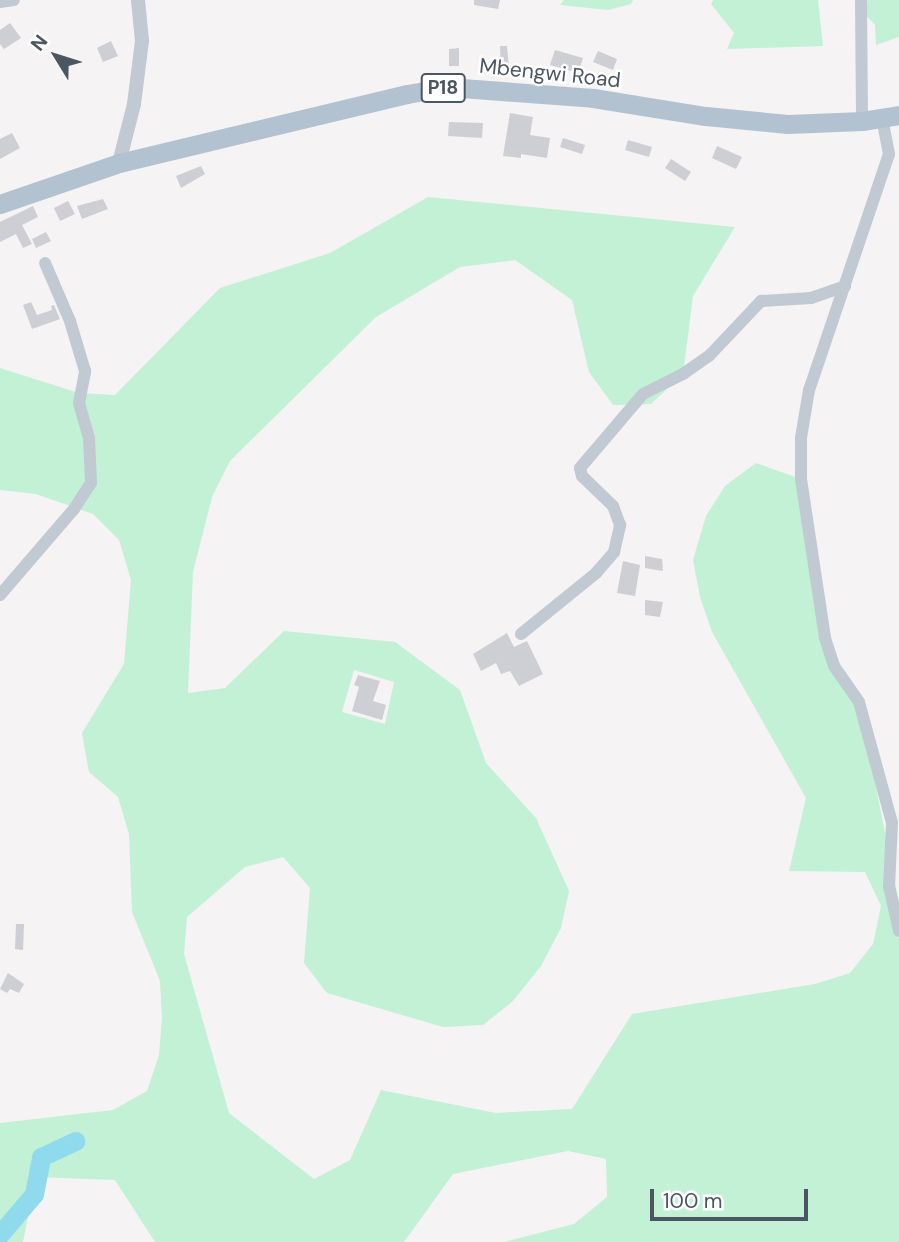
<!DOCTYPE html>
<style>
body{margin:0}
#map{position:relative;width:899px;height:1242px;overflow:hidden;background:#f5f3f3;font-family:"DM Sans",sans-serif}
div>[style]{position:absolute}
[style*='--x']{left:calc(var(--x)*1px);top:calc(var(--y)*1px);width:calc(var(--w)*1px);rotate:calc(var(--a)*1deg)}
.green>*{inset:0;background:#c3f1d5}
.river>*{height:19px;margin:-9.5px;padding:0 9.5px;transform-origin:9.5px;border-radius:9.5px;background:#90daee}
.building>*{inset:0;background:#cdcfd5}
.minor>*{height:12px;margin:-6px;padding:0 6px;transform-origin:6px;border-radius:6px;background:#c1cad2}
.tertiary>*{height:14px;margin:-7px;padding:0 7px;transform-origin:7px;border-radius:7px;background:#c1cad2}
.primary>*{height:19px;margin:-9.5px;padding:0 9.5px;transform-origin:9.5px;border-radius:9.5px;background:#b3c2d1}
span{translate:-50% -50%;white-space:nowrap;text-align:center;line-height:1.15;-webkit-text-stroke:5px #fff;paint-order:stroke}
.shield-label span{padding:2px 5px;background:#fff;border:2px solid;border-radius:5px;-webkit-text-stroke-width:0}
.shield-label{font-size:19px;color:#4a5661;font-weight:700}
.street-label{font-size:21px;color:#4a5661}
.north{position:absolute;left:21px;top:21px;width:70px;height:70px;-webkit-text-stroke:5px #fff;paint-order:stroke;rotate:308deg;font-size:19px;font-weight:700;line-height:28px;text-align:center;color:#4a5661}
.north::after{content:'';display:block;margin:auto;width:24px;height:32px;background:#4a5661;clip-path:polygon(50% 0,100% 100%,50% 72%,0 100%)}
.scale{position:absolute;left:650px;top:1189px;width:158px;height:32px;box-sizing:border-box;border:4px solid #4a5661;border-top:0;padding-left:9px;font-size:21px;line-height:24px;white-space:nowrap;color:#4a5661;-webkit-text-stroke:5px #fff;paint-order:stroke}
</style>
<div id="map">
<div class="green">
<i style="clip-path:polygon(564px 0,633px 0,631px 4px,608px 10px,560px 5px)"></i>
<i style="clip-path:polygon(713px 0,818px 0,823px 46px,727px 49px,734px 33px,711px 4px)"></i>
<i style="clip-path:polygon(868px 0,899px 0,899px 37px,876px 45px,875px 25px,861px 10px)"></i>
<i style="clip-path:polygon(evenodd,428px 197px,735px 227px,693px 296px,683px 374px,651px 404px,613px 405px,589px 372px,572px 300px,515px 260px,460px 267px,376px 317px,230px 461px,212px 497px,193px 572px,188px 693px,225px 688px,284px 631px,395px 642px,460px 690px,486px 763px,536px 818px,569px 891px,561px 928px,541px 966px,513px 1001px,483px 1025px,443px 1027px,327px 993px,304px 963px,310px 888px,283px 857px,245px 867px,187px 917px,184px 954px,229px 1113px,314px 1179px,350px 1160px,381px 1090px,496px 1113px,572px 1109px,632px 1014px,815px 984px,850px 973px,873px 944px,881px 906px,865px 872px,789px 871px,806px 798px,712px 632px,700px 597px,693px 560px,706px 516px,725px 486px,756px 463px,801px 479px,825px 638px,859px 702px,899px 903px,899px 1242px,504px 1242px,574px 1224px,607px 1197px,606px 1159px,568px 1151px,453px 1174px,404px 1242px,155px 1242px,115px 1180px,36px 1177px,23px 1242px,0 1242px,0 1123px,113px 1110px,147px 1091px,159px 1055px,162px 1018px,160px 981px,132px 912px,129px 834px,118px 797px,89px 772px,82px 733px,124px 664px,131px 580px,119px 540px,93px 514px,36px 494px,0 490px,0 368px,79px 393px,115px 395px,220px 288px,330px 253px,428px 197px,354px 670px,394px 682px,385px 724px,342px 712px,354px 670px)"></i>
</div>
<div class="river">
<i style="--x:0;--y:1234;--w:52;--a:-49.6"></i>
<i style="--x:34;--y:1194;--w:38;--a:-79"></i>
<i style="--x:41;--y:1157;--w:38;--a:-25"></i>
</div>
<div class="building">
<i style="clip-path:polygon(474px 0,500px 0,498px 9px,474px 5px)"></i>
<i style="clip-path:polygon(10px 23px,21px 38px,4px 49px,0 44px,0 30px)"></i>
<i style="clip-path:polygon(111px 41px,118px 56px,103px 62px,97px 48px)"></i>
<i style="clip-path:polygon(500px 46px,507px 46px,509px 68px,501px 69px)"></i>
<i style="clip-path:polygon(459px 48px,459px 66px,449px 66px,449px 49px)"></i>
<i style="clip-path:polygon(555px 50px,583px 58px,578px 73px,550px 65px)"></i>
<i style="clip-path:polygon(598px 51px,617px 59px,613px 70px,593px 62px)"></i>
<i style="clip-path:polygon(510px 113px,533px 117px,530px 135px,550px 138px,547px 158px,521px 154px,521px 158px,503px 156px)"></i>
<i style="clip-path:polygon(449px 122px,483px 123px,482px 138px,448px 136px)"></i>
<i style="clip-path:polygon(12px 133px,20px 148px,0 159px,0 139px)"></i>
<i style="clip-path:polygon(563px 138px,585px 145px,582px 154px,560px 147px)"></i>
<i style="clip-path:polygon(628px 140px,652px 147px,649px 157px,625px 150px)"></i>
<i style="clip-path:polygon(717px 146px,742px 157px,736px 169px,712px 158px)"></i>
<i style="clip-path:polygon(671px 159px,691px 172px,685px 181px,665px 168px)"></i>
<i style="clip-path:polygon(201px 166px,205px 174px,181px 188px,176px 176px)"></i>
<i style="clip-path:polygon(103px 199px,108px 209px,82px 219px,77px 206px)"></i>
<i style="clip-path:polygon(68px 201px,75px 214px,60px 221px,54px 208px)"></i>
<i style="clip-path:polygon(33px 206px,38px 217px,22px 225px,32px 244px,23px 248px,16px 234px,0 242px,0 222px)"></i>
<i style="clip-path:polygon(46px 232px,51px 241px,36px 248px,32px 239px)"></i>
<i style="clip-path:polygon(31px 302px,37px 315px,52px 310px,51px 306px,54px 305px,60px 319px,32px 329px,23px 305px)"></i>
<i style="clip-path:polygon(645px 556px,662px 559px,663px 571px,645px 568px)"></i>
<i style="clip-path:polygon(623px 561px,640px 565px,635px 596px,617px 593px)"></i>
<i style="clip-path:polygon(645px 600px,663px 602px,660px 617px,645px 615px)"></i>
<i style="clip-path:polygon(507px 633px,514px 647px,527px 641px,543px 674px,519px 686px,510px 671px,501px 674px,496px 663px,481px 671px,473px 654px)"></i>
<i style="clip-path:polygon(358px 675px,380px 681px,373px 701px,386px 705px,382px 720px,352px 711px,359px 687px,354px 685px)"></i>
<i style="clip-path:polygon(16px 924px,24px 924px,23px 950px,15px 949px)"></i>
<i style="clip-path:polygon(8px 973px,24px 984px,19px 993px,10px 989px,7px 993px,0 989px)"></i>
</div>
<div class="minor">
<i style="--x:861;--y:0;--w:121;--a:89.5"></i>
<i style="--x:0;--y:2;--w:14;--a:-8"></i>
<i style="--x:882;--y:118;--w:37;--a:79"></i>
<i style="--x:889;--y:154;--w:249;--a:108.7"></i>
<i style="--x:809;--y:390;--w:49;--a:99.5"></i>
<i style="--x:801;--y:438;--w:41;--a:90"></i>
<i style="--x:801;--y:479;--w:161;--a:81.4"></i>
<i style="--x:825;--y:638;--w:29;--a:72"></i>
<i style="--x:834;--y:666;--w:44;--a:55.2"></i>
<i style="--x:859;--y:702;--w:125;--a:74.7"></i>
<i style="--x:892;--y:823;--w:63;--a:92.7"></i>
<i style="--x:889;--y:886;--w:46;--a:77.5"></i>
<i style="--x:0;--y:595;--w:113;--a:-49.3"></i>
<i style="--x:74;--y:509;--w:31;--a:-57"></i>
<i style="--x:91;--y:483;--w:45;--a:-92.5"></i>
<i style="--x:89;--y:438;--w:36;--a:-106"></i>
<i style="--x:79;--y:403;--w:33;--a:-79"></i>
<i style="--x:85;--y:371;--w:52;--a:-106.7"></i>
<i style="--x:70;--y:321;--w:63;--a:-113.3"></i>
<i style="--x:521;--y:634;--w:97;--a:-39.1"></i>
<i style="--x:596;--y:573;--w:28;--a:-49"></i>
<i style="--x:614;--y:552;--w:28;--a:-77"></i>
<i style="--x:620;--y:525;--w:20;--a:-110"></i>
<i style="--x:613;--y:506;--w:43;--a:-135.9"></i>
<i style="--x:582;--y:476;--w:8;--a:-104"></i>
<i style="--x:580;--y:468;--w:97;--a:-49.6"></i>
<i style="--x:643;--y:394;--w:45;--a:-26.6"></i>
<i style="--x:683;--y:374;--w:32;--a:-35"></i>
<i style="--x:709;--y:356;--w:76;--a:-46.6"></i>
<i style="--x:761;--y:301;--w:50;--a:-3.4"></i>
<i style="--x:811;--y:298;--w:36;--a:-19"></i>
</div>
<div class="tertiary">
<i style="--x:119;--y:163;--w:61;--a:-75.7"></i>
<i style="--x:134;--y:104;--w:64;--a:-82.8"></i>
<i style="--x:142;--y:41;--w:41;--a:-95.6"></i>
</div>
<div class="primary">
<i style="--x:0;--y:204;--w:126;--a:-19"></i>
<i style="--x:119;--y:163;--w:296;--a:-13.5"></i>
<i style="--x:407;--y:94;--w:42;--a:-9.7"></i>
<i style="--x:448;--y:87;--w:145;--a:4.3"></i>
<i style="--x:593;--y:98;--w:114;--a:9.1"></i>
<i style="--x:706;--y:116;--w:82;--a:5.6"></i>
<i style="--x:788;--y:124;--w:74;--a:-2.3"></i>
<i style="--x:862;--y:121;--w:37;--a:-9"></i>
</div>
<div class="shield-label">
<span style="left:443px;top:88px">P18</span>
</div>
<div class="street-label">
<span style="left:550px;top:73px;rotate:6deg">Mbengwi Road</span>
</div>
<div class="north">N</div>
<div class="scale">100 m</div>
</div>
